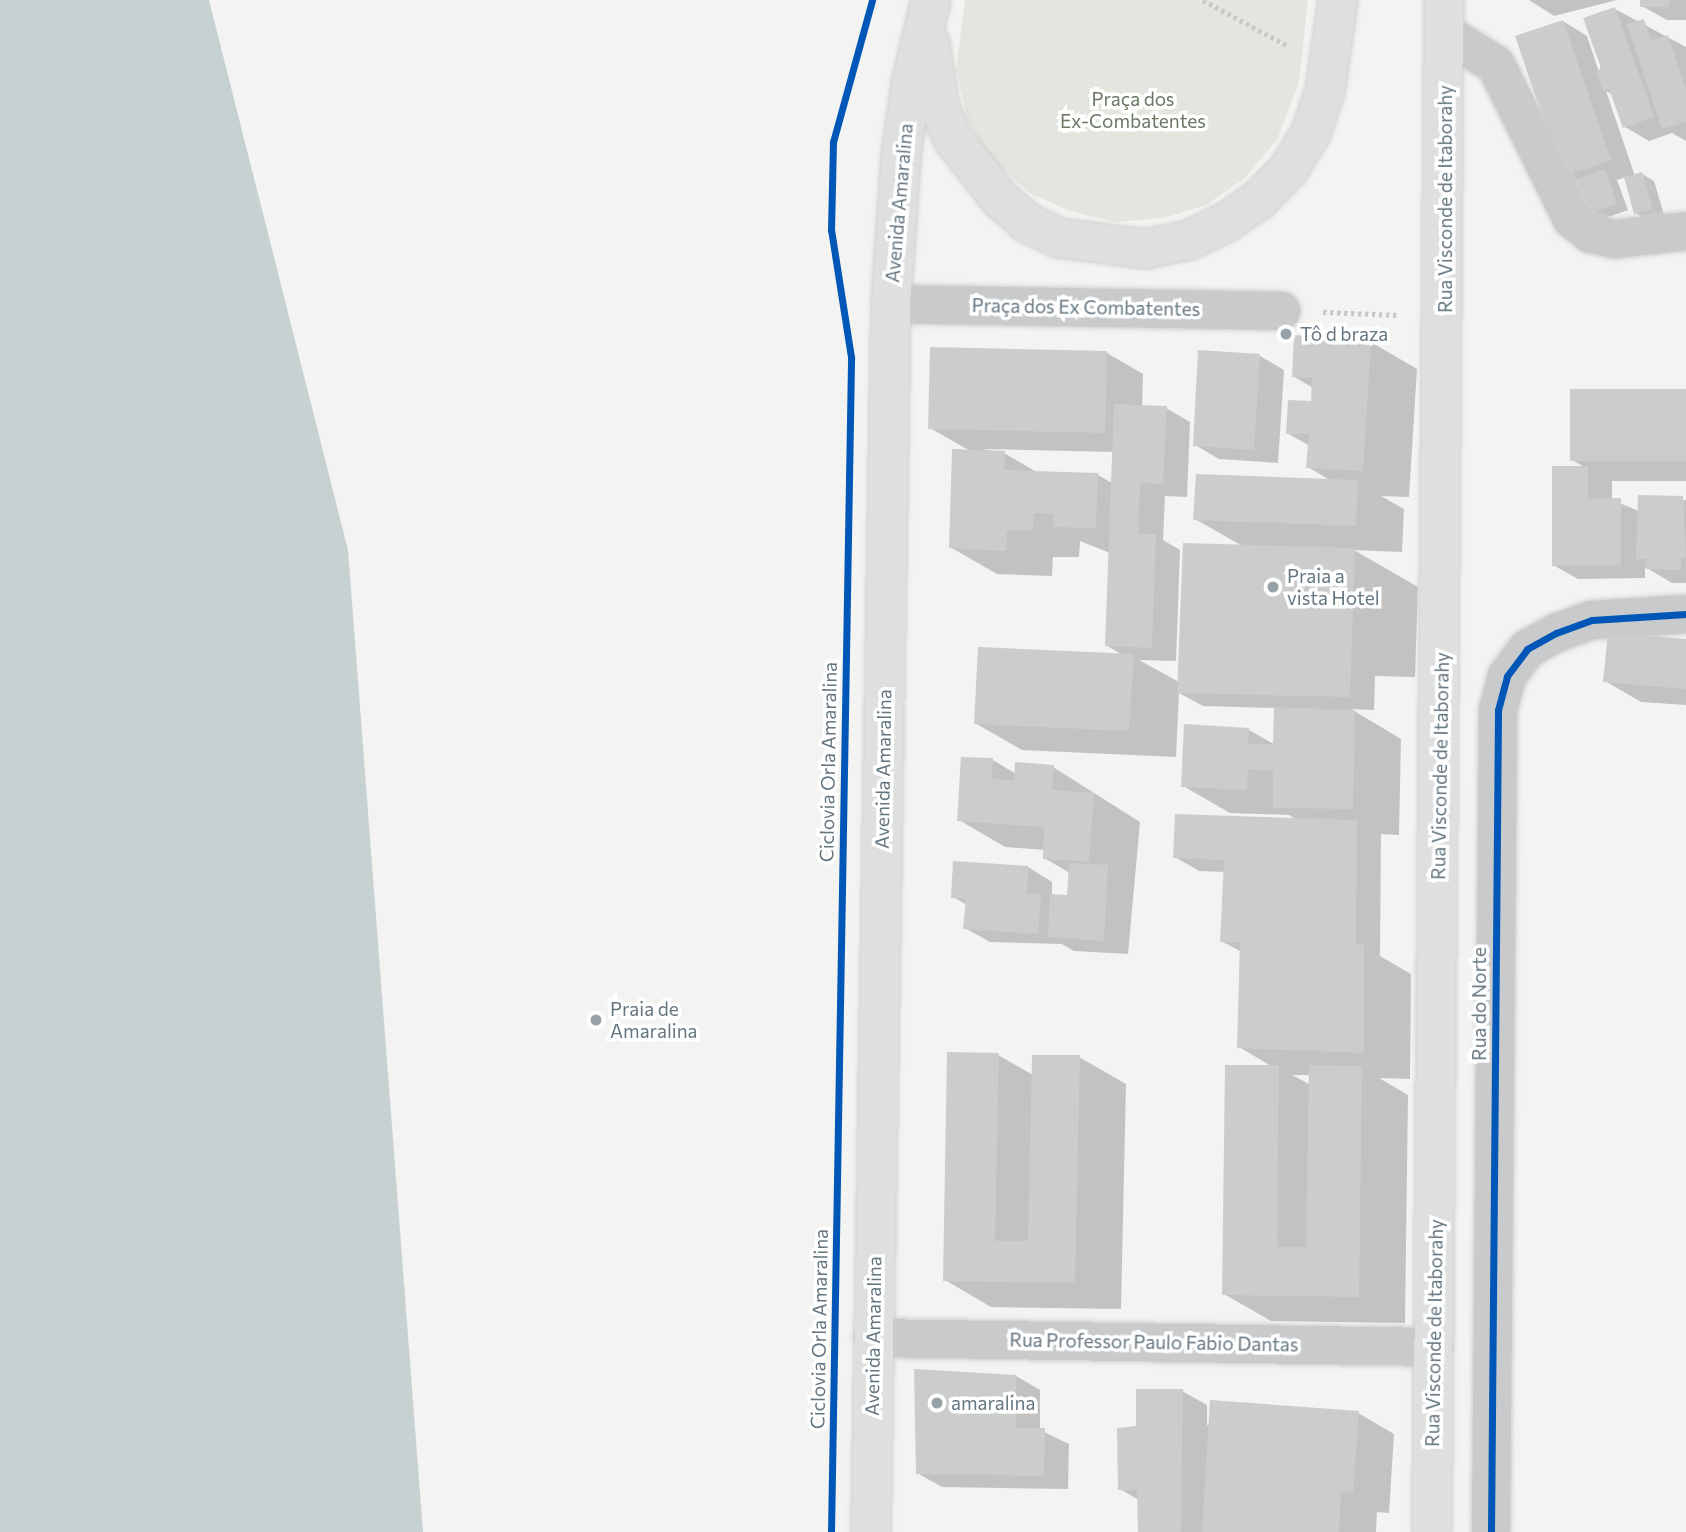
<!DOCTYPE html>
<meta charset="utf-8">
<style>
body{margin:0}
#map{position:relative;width:1686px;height:1532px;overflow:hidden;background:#f3f3f1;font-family:Commissioner,sans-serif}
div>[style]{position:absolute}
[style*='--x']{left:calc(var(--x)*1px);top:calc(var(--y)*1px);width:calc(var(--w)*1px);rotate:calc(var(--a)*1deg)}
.green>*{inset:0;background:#e3e6df}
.water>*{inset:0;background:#c8d1d2}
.shadow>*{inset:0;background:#0003}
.building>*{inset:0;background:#cbcccc}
.path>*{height:4.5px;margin-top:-2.25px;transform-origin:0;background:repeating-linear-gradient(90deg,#c7c8c8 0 3.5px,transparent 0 7px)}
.roads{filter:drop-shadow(0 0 2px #cfcfcf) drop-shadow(0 0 2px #cfcfcf)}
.minor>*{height:38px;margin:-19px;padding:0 19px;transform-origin:19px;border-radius:19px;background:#c8cacb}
.major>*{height:38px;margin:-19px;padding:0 19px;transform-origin:19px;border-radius:19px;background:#dedfdf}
.cycleway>*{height:7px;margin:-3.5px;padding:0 3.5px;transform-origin:3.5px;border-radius:3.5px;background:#0057b8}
.dots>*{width:19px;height:19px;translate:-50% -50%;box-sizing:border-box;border:4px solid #fff;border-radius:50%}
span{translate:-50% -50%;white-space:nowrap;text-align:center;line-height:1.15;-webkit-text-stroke:7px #fff;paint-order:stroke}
.park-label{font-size:19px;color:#697763}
.street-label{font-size:19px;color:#647680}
.poi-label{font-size:19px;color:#647680}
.left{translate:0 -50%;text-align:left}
</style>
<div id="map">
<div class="green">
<i style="clip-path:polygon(965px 0,1308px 0,1299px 83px,1277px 140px,1244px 179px,1206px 205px,1164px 218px,1116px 222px,1070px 211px,1029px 193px,991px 158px,968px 122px,956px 70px)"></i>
</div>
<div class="water">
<i style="clip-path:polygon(0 0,209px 0,348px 550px,423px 1532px,0 1532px)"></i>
</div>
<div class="shadow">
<i style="clip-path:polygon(1529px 0,1617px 0,1554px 16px)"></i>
<i style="clip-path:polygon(1642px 0,1686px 0,1686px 20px,1667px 20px,1642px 6px)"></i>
<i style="clip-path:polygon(1615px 9px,1686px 47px,1686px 141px,1672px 133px,1649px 141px,1625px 127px,1613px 95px,1606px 91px,1635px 176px,1642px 174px,1654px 181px,1664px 215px,1648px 220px,1636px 213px,1626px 177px,1617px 180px,1628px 210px,1600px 220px,1589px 213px,1578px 184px,1564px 175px,1563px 21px,1587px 36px,1599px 72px)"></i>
<i style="clip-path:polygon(evenodd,1371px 342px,1417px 369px,1409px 497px,1381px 496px,1404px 509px,1402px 552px,1354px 550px,1418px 587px,1415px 677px,1375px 676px,1374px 710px,1351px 709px,1401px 739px,1399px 835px,1381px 834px,1380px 956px,1411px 974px,1410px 1079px,1379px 1078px,1408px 1095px,1405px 1323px,1271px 1321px,1224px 1294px,1273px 1067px,1239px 1047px,1242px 952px,1221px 941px,1225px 872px,1199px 871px,1175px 857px,1297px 820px,1289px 815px,1230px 813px,1183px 786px,1186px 726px,1249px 730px,1274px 744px,1276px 708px,1203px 706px,1179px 693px,1176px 757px,1022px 750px,975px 723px,1124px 656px,1106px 645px,1110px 553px,1080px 541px,1079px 557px,1053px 557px,1052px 576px,997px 574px,950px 547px,972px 452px,930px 428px,1107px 353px,1143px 374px,1142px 407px,1166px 408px,1190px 422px,1187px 497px,1165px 496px,1163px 540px,1180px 550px,1176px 661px,1139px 660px,1179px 682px,1244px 547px,1195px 519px,1331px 481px,1308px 467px,1310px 446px,1287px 433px,1312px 403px,1313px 388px,1293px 376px,1371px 342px,982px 449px,1114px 452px,1112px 483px,1098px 475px,1038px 473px,1004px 453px,982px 449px,1371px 342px,1292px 1075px,1311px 1075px,1311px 1085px,1292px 1075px)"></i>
<i style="clip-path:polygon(1260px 356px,1284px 370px,1278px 463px,1219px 459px,1195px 445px)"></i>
<i style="clip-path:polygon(1686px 391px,1686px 481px,1612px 481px,1612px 500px,1639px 511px,1686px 500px,1686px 583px,1672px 583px,1645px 567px,1645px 578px,1578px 579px,1553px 565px,1586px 468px,1572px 460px)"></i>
<i style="clip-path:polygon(1686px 641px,1686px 705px,1641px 702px,1605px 681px)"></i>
<i style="clip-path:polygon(993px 760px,1016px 774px,1053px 767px,1140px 822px,1128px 954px,1074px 951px,1062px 944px,990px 942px,965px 928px,967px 905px,953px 897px,1028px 867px,1052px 882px,1052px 896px,1069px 897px,1070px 873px,1044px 858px,1045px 850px,1005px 847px,959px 820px)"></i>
<i style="clip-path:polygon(998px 1055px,1033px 1075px,1079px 1057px,1126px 1084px,1121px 1309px,991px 1307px,945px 1280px)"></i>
<i style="clip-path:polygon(1016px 1376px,1040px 1390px,1040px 1430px,1069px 1444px,1068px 1489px,942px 1487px,917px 1473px)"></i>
<i style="clip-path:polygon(1182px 1391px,1207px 1405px,1207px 1425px,1358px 1413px,1394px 1434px,1389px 1513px,1377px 1512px,1376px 1532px,1140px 1532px,1139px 1500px,1120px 1489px,1137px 1428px)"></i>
</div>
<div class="building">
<i style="clip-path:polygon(1640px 0,1669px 0,1669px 7px,1640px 7px)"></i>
<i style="clip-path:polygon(1615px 7px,1654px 117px,1623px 128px,1609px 89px,1603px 91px,1596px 72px,1601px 68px,1583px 18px)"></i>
<i style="clip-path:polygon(1644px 19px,1651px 41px,1668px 35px,1686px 90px,1686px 122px,1662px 129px,1627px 24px)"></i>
<i style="clip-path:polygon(1563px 20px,1611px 160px,1563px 177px,1515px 36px)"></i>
<i style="clip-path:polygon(1605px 169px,1617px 204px,1587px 214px,1575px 180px)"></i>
<i style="clip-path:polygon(1642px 172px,1653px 209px,1634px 214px,1624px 177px)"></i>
<i style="clip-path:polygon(1294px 335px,1371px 340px,1363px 471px,1306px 468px,1309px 434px,1286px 434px,1288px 400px,1311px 401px,1312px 378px,1292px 377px)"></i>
<i style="clip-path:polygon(930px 347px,1107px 351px,1105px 433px,928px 429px)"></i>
<i style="clip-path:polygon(1198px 350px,1260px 354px,1254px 450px,1193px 446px)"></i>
<i style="clip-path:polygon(1570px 389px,1686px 389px,1686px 461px,1570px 461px)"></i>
<i style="clip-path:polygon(1114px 404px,1167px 406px,1163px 484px,1140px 483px,1138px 534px,1156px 534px,1152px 648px,1105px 646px)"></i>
<i style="clip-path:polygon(952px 449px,1005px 451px,1004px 470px,1098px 473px,1096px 528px,1053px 527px,1053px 514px,1034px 513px,1033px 531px,1007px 531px,1006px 551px,949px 548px)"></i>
<i style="clip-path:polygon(1552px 466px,1588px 466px,1588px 499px,1621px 498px,1621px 565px,1552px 566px)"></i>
<i style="clip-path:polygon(1196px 474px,1358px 480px,1356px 526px,1193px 520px)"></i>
<i style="clip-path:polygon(1638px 495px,1683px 496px,1686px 557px,1681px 557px,1681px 570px,1646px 569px,1646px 559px,1636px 559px)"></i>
<i style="clip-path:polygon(1183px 543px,1355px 548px,1350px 697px,1177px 693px)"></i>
<i style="clip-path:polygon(1608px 632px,1686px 639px,1686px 689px,1603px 682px)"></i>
<i style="clip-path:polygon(978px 647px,1134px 654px,1129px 731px,974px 724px)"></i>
<i style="clip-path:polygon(1274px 707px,1355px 710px,1353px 809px,1273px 808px,1273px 771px,1248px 769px,1247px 790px,1181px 787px,1184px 724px,1249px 728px,1248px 744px,1273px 744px)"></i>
<i style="clip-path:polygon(961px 757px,993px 758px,991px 779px,1014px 780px,1015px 762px,1054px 765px,1052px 790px,1094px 793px,1089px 862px,1043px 859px,1044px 827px,957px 821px)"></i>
<i style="clip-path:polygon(1175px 814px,1357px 820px,1356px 945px,1364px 945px,1364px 1053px,1237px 1048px,1240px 942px,1220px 942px,1224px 860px,1173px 858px)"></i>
<i style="clip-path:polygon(953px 861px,1028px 866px,1027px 893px,1041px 894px,1038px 934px,963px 929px,966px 899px,951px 898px)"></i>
<i style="clip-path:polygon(1069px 863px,1108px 865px,1104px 941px,1048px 937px,1050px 894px,1067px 895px)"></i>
<i style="clip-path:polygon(947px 1052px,999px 1053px,995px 1241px,1028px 1241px,1032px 1055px,1080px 1055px,1075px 1283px,943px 1281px)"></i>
<i style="clip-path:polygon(1225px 1065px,1279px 1065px,1277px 1247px,1306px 1247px,1309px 1065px,1362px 1066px,1359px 1297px,1222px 1295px)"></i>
<i style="clip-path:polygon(914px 1369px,1016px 1375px,1016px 1428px,1045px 1428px,1044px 1476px,916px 1474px)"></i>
<i style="clip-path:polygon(1136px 1389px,1183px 1389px,1181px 1532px,1138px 1532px,1137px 1490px,1118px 1490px,1117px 1428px,1136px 1426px)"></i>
<i style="clip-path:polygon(1210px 1400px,1359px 1411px,1353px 1493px,1341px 1492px,1339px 1532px,1202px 1532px)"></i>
</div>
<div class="path">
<i style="--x:1203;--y:0;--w:97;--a:28.4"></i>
<i style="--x:1323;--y:312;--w:75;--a:2.3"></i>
</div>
<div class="roads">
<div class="minor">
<i style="--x:1445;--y:33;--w:60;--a:32.1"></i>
<i style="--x:1496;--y:65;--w:172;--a:63.7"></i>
<i style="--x:1572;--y:219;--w:24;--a:38"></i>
<i style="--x:1591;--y:234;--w:24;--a:12"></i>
<i style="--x:1614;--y:239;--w:72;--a:-6.3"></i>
<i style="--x:891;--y:304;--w:390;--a:1"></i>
<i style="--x:873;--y:1338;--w:561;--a:0.92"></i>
<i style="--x:1491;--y:1532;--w:822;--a:-89.51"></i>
<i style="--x:1498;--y:710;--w:35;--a:-75"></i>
<i style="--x:1507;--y:676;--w:34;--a:-53"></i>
<i style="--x:1527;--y:649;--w:33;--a:-29"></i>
<i style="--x:1556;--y:633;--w:38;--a:-20"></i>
<i style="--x:1592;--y:620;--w:94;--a:-3.7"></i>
</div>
<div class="major">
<i style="--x:930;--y:43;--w:63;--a:81.7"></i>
<i style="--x:939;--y:105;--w:37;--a:68"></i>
<i style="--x:953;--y:139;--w:76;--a:51.9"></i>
<i style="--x:1000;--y:199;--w:35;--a:41"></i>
<i style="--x:1026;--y:222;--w:37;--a:26"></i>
<i style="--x:1059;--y:238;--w:88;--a:7.2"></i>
<i style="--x:1146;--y:249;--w:44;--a:-11.8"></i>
<i style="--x:1189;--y:240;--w:42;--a:-25.3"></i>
<i style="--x:1227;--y:222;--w:39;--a:-35"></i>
<i style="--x:1259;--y:200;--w:43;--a:-45.9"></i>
<i style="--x:1289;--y:169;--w:42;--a:-58.6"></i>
<i style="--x:1311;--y:133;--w:44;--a:-71.6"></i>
<i style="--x:1325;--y:91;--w:92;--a:-81.9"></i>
<i style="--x:871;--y:1532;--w:1228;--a:-89.07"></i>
<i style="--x:891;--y:304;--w:148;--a:-86.1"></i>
<i style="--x:901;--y:156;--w:77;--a:-81.8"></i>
<i style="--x:912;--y:80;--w:82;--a:-76.6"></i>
<i style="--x:1432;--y:1532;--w:1532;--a:-89.55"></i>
</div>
</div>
<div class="cycleway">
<i style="--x:831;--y:1532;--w:1175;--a:-89.02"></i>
<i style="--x:851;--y:357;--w:129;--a:-98.9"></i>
<i style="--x:831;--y:230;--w:88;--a:-88.7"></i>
<i style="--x:833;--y:142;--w:147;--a:-74.6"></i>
<i style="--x:1491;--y:1532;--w:822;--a:-89.51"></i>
<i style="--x:1498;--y:710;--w:35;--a:-75"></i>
<i style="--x:1507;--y:676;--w:34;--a:-53"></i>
<i style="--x:1527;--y:649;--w:33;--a:-29"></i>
<i style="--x:1556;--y:633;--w:38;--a:-20"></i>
<i style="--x:1592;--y:620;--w:94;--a:-3.7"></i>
</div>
<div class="dots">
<i style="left:1286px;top:334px;background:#96a2a8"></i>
<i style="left:1273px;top:587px;background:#96a2a8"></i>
<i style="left:596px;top:1020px;background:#96a2a8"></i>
<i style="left:937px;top:1403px;background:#96a2a8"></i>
</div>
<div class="park-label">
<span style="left:1133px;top:110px">Praça dos<br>Ex-Combatentes</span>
</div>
<div class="street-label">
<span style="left:1445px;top:199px;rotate:-90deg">Rua Visconde de Itaborahy</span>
<span style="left:899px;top:203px;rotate:-85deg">Avenida Amaralina</span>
<span style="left:1086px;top:307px;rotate:1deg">Praça dos Ex Combatentes</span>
<span style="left:828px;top:762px;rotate:-89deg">Ciclovia Orla Amaralina</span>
<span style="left:1440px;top:766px;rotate:-89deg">Rua Visconde de Itaborahy</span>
<span style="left:883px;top:769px;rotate:-89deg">Avenida Amaralina</span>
<span style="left:1479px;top:1004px;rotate:-90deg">Rua do Norte</span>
<span style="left:819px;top:1329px;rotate:-89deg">Ciclovia Orla Amaralina</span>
<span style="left:1434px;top:1333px;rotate:-89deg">Rua Visconde de Itaborahy</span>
<span style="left:873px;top:1336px;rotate:-89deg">Avenida Amaralina</span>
<span style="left:1154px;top:1342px;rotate:1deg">Rua Professor Paulo Fabio Dantas</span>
</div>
<div class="poi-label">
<span class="left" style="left:1300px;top:334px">Tô d braza</span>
<span class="left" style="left:1287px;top:587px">Praia a<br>vista Hotel</span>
<span class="left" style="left:610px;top:1020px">Praia de<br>Amaralina</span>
<span class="left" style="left:951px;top:1403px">amaralina</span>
</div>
</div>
